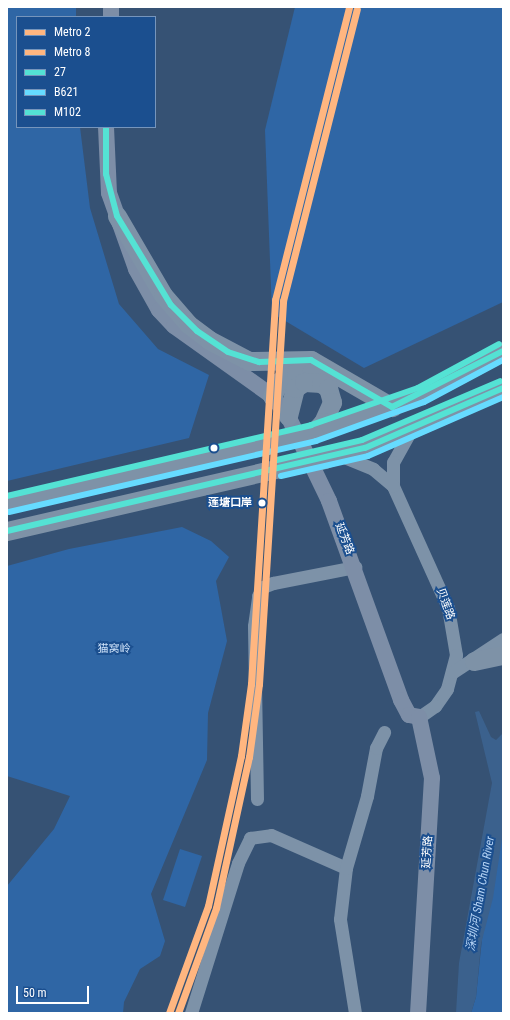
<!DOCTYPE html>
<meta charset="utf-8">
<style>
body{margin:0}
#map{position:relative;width:510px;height:1020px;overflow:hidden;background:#365274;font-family:"Roboto Condensed","Noto Sans SC",sans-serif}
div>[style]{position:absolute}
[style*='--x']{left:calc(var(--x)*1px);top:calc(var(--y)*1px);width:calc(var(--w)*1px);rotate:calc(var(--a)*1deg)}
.green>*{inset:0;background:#2f66a5}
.water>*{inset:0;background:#3b618d}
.minor>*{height:13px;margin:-6.5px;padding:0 6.5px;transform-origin:6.5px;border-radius:6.5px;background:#7d92a8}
.major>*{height:16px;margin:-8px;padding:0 8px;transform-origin:8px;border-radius:8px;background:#7d8ea7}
.highway>*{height:19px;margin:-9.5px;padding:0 9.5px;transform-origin:9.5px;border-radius:9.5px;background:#7e92a7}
.highway-bridge>*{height:19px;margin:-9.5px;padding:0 9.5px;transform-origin:9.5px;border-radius:9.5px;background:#7e92a7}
.bus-1>*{height:6px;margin:-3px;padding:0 3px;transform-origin:3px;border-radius:3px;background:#54e2d4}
.bus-2>*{height:6px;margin:-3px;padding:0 3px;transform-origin:3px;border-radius:3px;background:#66dbff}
.bus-3>*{height:6px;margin:-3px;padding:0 3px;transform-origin:3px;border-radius:3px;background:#54e2d4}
.metro-1>*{height:7px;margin:-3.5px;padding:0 3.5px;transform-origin:3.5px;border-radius:3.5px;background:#ffb680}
.metro-2>*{height:7px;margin:-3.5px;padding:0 3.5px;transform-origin:3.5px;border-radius:3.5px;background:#ffb680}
.dots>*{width:11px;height:11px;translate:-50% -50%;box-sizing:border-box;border:2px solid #1b4f8f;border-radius:50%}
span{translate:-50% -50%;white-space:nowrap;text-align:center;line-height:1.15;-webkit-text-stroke:4px #1b4f8f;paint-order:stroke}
.stop-label{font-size:11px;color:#fff;font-weight:700}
.right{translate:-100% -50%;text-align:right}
.street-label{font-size:11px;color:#fff}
.park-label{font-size:11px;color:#cfe3fa}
.water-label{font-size:12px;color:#b5d3f5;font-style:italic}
.frame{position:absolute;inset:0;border:8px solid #fff;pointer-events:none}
.legend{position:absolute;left:16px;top:16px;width:140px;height:112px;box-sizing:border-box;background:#1b4f8f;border:1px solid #7695bc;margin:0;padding:5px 7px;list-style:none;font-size:12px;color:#fff}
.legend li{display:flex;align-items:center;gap:8px;height:20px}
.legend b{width:20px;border:1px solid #7695bc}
.scale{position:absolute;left:16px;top:986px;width:73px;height:18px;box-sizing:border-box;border:2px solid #fff;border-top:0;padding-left:5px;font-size:12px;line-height:14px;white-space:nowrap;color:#fff;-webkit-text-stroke:3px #1b4f8f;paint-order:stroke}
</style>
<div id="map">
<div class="green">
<i style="clip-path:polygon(7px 7px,76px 7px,76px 17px,17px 17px,17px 127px,80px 127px,90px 208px,119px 304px,158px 349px,209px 375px,189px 438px,7px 481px)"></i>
<i style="clip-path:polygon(295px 7px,503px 7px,503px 302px,364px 368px,272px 313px,265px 130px)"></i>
<i style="clip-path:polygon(182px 527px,211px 541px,229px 557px,216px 581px,227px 641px,208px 713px,207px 760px,151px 894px,165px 941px,160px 956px,140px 969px,124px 1002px,123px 1013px,7px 1013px,7px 886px,54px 829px,70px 796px,7px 776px,7px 566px,69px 549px)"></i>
<i style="clip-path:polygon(503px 825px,503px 1013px,471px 1013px,476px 997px,482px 939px)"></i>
<i style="clip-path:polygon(180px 849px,202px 856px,185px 907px,163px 900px)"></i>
</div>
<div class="water">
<i style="clip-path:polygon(479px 711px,491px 737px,496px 740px,503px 733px,503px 832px,493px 898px,481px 944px,476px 997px,471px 1013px,456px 1013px,459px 963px,492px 783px,475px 712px)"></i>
</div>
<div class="minor">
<i style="--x:411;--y:430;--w:37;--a:119"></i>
<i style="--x:393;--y:462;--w:24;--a:90"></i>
<i style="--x:393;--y:486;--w:134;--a:65.7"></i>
<i style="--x:448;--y:608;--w:48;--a:80.3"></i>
<i style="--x:456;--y:655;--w:35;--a:105"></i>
<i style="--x:447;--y:689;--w:21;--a:125"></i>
<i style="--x:435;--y:706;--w:19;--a:145"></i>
<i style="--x:339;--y:455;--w:37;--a:22"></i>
<i style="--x:373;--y:469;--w:26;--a:40"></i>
<i style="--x:453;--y:672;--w:60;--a:-33.4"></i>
<i style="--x:257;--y:799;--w:173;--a:-91"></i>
<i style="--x:254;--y:626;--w:30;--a:-82"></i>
<i style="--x:258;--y:596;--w:10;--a:-61"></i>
<i style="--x:263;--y:587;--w:11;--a:-22"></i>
<i style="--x:273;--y:583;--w:84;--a:-11"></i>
<i style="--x:191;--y:1013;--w:157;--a:-72.6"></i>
<i style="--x:238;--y:863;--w:28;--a:-64"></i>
<i style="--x:250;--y:838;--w:21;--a:-8"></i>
<i style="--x:271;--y:835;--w:82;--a:23.7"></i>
<i style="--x:355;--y:1013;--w:95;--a:-99.1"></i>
<i style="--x:340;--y:919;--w:51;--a:-83.3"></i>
<i style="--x:346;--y:868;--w:75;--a:-73.7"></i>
<i style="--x:367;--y:796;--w:49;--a:-79.4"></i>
<i style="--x:376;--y:748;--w:18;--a:-63"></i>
</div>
<div class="major">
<i style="--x:111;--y:7;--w:10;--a:90"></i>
<i style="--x:106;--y:127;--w:66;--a:87.4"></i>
<i style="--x:109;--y:193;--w:81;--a:70.4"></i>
<i style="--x:136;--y:269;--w:47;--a:60.7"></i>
<i style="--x:159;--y:310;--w:22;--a:47"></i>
<i style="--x:174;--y:326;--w:120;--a:35.5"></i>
<i style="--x:272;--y:396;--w:26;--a:51"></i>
<i style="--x:288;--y:416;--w:94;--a:64.2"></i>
<i style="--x:329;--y:501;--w:212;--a:70.1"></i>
<i style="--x:401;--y:700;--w:17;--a:62"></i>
<i style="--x:409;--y:715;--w:10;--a:11"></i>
<i style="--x:419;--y:717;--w:62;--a:78"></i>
<i style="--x:432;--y:778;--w:235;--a:93.4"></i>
</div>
<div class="highway">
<i style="--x:117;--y:216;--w:91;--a:59.8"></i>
<i style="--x:163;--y:295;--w:38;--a:49"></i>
<i style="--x:188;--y:324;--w:26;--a:37"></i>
<i style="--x:209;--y:340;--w:45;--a:27.7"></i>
<i style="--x:249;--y:361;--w:62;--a:-0.9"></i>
<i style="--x:311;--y:360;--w:94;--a:30.1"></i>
<i style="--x:272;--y:396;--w:17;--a:-62"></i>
<i style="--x:280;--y:381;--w:18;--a:-27"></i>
<i style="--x:296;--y:373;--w:15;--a:0"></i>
<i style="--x:311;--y:373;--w:17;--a:25"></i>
<i style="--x:288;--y:416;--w:29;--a:-76"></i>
<i style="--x:295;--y:388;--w:11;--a:-34"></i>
<i style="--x:304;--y:382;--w:17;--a:3"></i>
<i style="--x:321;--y:383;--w:9;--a:36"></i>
<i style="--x:328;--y:388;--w:15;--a:74"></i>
<i style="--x:332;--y:402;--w:22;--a:114"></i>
<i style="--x:323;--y:422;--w:15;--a:132"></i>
<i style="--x:313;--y:433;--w:114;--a:-19.4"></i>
<i style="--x:421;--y:395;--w:93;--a:-28.2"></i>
<i style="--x:324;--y:459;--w:67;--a:-17.4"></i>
<i style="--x:388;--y:439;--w:126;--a:-23.9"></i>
<i style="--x:7;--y:504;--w:280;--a:-13.2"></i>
<i style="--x:7;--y:531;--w:289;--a:-13"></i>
<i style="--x:474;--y:661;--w:30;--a:-12"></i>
</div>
<div class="highway-bridge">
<i style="--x:280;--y:440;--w:34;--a:-12"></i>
<i style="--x:289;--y:466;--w:36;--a:-11"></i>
</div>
<div class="bus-1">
<i style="--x:106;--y:127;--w:47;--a:90"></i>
<i style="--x:106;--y:174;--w:43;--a:75.3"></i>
<i style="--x:117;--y:216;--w:104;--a:58.8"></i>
<i style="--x:171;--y:305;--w:37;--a:45"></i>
<i style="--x:197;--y:331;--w:37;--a:34"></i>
<i style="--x:228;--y:352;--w:33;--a:18"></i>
<i style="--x:259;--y:362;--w:52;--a:-2.2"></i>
<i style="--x:311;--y:360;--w:94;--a:30.1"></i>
<i style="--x:392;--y:407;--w:124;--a:-26.8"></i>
<i style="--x:7;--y:531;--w:367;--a:-13.1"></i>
<i style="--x:365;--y:448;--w:150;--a:-23.5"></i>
</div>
<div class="bus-2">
<i style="--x:281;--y:476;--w:89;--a:-12.9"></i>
<i style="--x:368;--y:456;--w:147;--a:-23.6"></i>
<i style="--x:9;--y:512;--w:315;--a:-13"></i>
<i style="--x:316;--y:441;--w:115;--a:-19.9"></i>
<i style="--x:424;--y:402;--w:89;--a:-28"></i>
</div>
<div class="bus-3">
<i style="--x:277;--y:460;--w:87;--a:-13.2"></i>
<i style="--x:362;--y:440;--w:150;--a:-23.1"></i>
<i style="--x:7;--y:496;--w:312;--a:-13.1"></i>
<i style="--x:311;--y:425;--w:113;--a:-19.1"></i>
<i style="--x:418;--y:388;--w:92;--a:-28.5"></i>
</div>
<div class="metro-1">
<i style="--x:169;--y:1013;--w:114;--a:-70"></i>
<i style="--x:208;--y:906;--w:154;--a:-77.6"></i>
<i style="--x:241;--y:756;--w:73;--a:-82.1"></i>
<i style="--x:251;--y:684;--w:385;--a:-86.4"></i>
<i style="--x:275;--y:300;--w:302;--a:-75.8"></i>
</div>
<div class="metro-2">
<i style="--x:178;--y:1013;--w:112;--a:-70.1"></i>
<i style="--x:216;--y:908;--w:155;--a:-77.7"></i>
<i style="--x:249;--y:757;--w:74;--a:-82.2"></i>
<i style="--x:259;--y:684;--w:384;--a:-86.4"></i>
<i style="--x:283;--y:301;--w:301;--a:-75.8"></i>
</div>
<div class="dots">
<i style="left:214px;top:448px;background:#fff"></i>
<i style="left:262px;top:503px;background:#fff"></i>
</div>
<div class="stop-label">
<span class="right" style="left:252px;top:503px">莲塘口岸</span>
</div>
<div class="street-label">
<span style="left:344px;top:539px;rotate:69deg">延芳路</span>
<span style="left:445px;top:604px;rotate:70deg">贝莲路</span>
<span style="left:428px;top:852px;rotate:-86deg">延芳路</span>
</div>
<div class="park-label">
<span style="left:114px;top:649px">猫窝岭</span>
</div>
<div class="water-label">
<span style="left:481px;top:894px;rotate:-80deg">深圳河 Sham Chun River</span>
</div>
<div class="frame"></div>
<ul class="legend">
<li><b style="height:5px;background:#ffb680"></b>Metro 2</li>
<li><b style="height:5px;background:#ffb680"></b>Metro 8</li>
<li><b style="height:5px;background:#54e2d4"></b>27</li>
<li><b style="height:5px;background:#66dbff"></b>B621</li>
<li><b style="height:5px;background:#54e2d4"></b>M102</li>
</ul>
<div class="scale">50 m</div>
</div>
